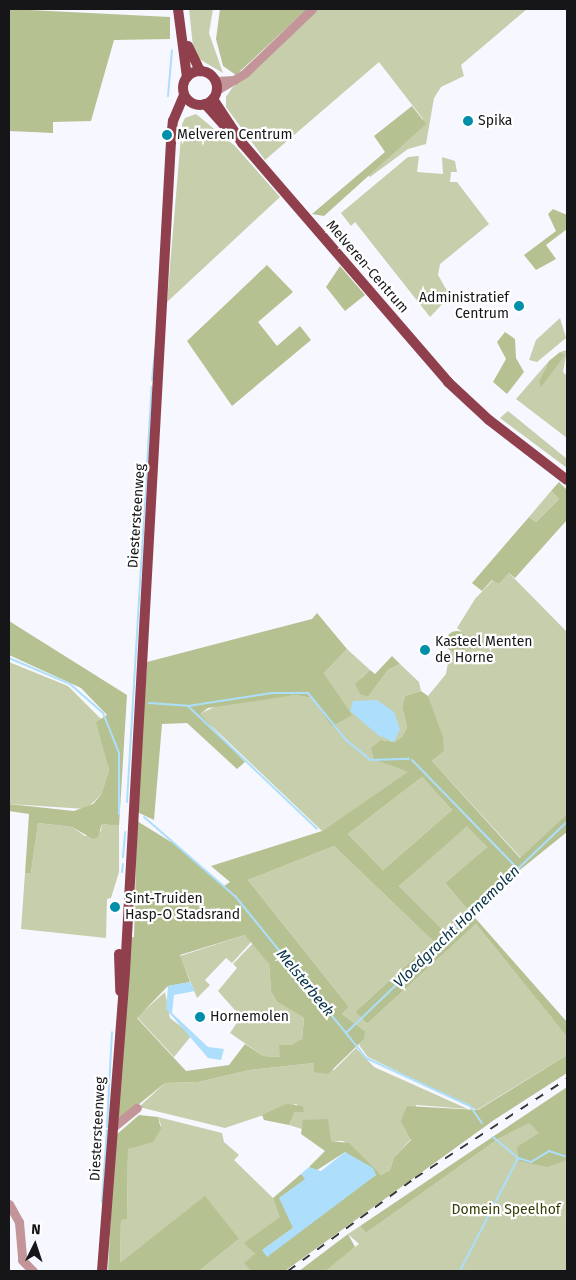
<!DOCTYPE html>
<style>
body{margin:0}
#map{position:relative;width:576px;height:1280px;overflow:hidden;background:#f7f7ff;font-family:"Fira Sans",sans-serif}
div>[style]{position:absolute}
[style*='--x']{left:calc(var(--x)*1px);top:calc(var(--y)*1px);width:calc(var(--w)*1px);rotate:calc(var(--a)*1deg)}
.green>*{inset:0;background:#c6ceac}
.forest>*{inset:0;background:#b6c191}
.round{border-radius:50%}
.water>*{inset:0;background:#addffc}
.stream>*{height:2px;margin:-1px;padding:0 1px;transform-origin:1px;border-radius:1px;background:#addffc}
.minor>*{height:9px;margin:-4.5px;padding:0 4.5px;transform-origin:4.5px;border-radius:4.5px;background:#c39599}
.major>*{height:10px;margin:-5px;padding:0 5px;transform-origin:5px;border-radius:5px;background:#8f404c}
.major>.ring{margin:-5px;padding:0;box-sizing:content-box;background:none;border:10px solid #8f404c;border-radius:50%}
.rail>*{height:2px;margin-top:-1px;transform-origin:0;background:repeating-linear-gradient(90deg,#353539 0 9px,transparent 0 18px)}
.dots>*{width:14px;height:14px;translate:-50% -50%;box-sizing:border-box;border:2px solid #fff;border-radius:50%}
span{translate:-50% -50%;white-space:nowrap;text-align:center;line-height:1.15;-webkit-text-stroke:4.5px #fff;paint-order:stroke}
.poi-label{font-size:14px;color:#161619}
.left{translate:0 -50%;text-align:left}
.right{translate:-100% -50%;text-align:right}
.street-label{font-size:14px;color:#161619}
.park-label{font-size:14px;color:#343d03}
.water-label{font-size:15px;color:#093448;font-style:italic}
.frame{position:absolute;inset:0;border:10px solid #161619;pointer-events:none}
.north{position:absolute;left:10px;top:1220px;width:50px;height:50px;-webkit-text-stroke:4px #fff;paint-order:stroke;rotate:4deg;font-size:14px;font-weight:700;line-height:20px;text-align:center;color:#161619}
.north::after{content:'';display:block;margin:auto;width:18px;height:22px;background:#161619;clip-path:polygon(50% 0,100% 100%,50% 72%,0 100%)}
</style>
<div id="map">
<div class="green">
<i style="clip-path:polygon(189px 9px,213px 9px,209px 33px,223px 73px,194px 56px)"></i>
<i style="clip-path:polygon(316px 9px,527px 9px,461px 65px,464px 76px,441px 87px,434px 98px,426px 144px,408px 149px,370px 177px,367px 174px,423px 119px,379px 62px,265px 160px,226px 107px,226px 97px,232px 88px)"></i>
<i style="clip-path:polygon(196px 114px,235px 146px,280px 197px,167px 302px,182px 124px,185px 118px)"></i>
<i style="clip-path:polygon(419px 156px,417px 172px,443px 174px,442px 157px,455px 161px,457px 172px,451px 172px,450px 182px,457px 182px,489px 224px,440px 264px,438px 275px,450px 296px,430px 317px,355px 222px,351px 226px,341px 213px,408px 157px)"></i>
<i style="clip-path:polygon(560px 318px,566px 338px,537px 362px,529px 360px,536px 340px)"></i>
<i style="clip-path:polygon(567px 350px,563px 372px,567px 376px,567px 438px,516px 399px,549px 361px,539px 381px,565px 355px,560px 352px)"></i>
<i style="clip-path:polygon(508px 411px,567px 459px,567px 468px,500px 418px)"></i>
<i style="clip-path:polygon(551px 491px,559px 499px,536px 522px,529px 517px)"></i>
<i style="clip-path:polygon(509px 573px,567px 632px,567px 814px,521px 858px,432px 761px,444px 751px,428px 696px,446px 674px,450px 652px,458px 653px,467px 636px,457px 628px,475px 599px,493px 580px,499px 584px)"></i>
<i style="clip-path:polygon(347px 649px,370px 670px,361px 678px,361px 695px,368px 697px,388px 670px,400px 664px,419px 682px,421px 691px,405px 696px,402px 707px,407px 727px,402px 737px,394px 742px,381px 740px,390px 765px,409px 772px,322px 831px,199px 714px,221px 704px,296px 695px,311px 698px,332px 727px,351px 715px,324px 673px)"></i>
<i style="clip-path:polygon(9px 662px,68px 686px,101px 719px,97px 722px,109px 770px,101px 795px,86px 809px,9px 804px)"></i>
<i style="clip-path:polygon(422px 777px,452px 810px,383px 870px,348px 834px)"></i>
<i style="clip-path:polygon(38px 823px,72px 827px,85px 836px,101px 831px,102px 824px,119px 826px,119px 872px,111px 898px,107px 899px,106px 938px,21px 929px,25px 873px,31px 873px)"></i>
<i style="clip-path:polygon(467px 825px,487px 847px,445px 883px,469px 911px,444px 931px,399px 886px)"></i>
<i style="clip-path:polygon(334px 846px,433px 941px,355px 1012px,367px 1024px,476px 924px,567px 1037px,567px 1055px,477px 1110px,368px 1057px,359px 1045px,365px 1031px,342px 1014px,349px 1007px,248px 880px)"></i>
<i style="clip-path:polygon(245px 935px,253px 940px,232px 963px,226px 958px,205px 980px,210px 985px,197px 998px,180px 956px)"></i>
<i style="clip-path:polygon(255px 941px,269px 964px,271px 991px,277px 1002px,304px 1018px,302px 1039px,280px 1057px,263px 1056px,230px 1033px,241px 1017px,218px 991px,237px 968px,233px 964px)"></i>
<i style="clip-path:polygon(165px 992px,170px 1018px,192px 1035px,174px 1057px,137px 1017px)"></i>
<i style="clip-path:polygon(356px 1048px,374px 1067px,468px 1109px,416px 1105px,411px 1139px,394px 1157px,390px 1170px,381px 1175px,343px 1141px,331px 1141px,304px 1120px,302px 1129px,289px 1125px,295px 1112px,304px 1110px,296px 1104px,225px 1128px,139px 1107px,165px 1083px,198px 1082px,250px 1070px,314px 1063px,334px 1070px)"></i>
<i style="clip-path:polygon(567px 1102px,567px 1271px,323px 1271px,359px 1244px,348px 1234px,360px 1226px,366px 1233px,498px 1139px)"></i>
<i style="clip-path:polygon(158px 1117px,222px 1133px,224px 1142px,239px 1155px,234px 1160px,273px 1198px,281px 1217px,245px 1243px,255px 1254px,251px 1271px,199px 1271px,239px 1239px,120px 1263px,121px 1219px,127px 1219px,128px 1149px,145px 1142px,161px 1125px)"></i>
</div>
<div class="forest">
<i style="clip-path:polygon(9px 9px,170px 17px,170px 39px,114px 40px,91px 121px,53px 122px,53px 133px,9px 131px)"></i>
<i style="clip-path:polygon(220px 9px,307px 9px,236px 75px,223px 66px,216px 39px)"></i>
<i style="clip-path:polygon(412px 106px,426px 124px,324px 216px,312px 214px,385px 152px,374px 136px)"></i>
<i style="clip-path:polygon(553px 209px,567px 215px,567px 229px,546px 245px,556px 259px,536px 270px,524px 255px,556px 231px,548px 214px)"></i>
<i style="clip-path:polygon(267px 265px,293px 292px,258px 322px,277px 346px,300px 326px,311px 340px,232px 406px,187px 341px)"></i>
<i style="clip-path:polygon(340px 266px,365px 295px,345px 311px,326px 287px)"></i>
<i style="clip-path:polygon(505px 332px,515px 339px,516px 358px,524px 372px,507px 394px,493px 382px,506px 359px,497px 342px)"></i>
<i style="clip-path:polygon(560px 352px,565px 355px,541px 387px,539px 381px,549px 361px)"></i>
<i style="clip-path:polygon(559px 482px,567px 490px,567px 520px,515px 578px,509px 573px,499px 584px,492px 580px,482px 591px,472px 583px,529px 517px,536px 522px,559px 499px,551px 491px)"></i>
<i style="clip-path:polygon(317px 613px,347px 649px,324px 673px,352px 715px,332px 727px,311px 698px,296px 695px,208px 708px,200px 714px,245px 762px,237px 769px,187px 723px,162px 724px,154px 820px,137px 812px,147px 662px,312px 619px)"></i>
<i style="clip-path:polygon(9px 621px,127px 695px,119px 826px,102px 824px,98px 837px,93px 839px,72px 827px,38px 823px,31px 873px,25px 873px,29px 814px,9px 811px,9px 804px,74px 811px,93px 804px,101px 795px,109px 770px,96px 722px,107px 715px,81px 688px,9px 655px)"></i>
<i class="round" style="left:446px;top:631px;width:22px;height:22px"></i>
<i style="clip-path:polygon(392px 656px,400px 664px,388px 670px,368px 697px,361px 695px,355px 684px,370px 670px,375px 674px)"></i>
<i style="clip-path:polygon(evenodd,421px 691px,428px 696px,443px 737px,444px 751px,432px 761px,520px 858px,567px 814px,567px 832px,469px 911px,567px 1022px,567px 1037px,476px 924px,367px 1024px,355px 1012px,433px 941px,334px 846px,248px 880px,349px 1007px,342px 1014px,365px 1031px,364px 1039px,328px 1074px,314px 1072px,314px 1063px,250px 1070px,198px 1082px,165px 1083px,117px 1122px,129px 938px,134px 937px,137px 821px,176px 845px,224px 886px,230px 882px,211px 866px,322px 831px,408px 772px,374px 759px,371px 748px,381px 740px,394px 742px,402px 737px,407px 727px,402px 707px,405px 696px,421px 691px,422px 777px,452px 810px,383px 870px,348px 834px,422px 777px,421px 691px,467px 826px,487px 847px,445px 883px,469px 911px,444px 931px,399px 886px,467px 826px,421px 691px,245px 935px,269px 964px,271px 991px,277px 1002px,304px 1018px,302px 1039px,292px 1045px,279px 1045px,280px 1057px,263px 1056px,245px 1044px,229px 1065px,186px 1071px,137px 1018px,168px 986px,190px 982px,180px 955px,245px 935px)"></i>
<i style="clip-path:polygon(567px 1055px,567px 1073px,494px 1120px,285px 1271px,251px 1271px,244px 1263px,255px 1254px,244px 1243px,280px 1217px,273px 1198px,301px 1174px,306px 1179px,289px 1211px,293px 1228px,262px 1250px,376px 1175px,345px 1152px,314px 1172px,309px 1167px,325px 1151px,301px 1134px,303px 1120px,328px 1119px,331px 1141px,349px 1143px,381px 1175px,390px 1170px,394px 1157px,411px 1140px,401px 1121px,407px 1106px,478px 1110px)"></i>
<i style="clip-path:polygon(567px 1087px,567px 1160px,547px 1167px,519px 1161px,517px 1147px,539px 1133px,529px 1123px,498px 1139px,366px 1233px,360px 1226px)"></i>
<i style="clip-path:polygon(286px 1104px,303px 1106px,304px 1112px,295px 1112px,289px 1125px,264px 1120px,262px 1115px)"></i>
<i style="clip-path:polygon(139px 1115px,158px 1117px,161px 1129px,153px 1142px,128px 1149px,127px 1219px,121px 1220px,120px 1263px,205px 1196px,239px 1239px,199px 1271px,108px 1271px,115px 1136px)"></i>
<i style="clip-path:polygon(348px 1234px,355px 1247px,325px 1271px,299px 1271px)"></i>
</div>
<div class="water">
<i style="clip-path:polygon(377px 700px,394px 712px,400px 729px,394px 742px,378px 735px,350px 711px,353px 701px)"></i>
<i style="clip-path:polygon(190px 982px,195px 991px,174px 995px,172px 1013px,208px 1047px,224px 1049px,221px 1060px,208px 1058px,166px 1009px,168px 986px)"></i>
<i style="clip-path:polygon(345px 1152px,373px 1168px,376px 1175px,267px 1257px,262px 1250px,293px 1228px,279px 1198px,305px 1179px,301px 1174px,309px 1167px,321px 1171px)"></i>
</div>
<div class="stream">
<i style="--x:168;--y:96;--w:46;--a:-85"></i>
<i style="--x:152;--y:380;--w:31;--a:-84"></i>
<i style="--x:9;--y:658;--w:66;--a:23.1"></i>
<i style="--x:70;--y:684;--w:44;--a:41.3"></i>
<i style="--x:103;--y:713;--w:43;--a:68.2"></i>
<i style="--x:119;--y:753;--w:61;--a:90"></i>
<i style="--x:149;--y:703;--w:39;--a:4"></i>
<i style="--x:188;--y:706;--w:85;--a:-8.8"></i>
<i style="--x:272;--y:693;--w:36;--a:0"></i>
<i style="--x:308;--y:693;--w:60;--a:51"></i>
<i style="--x:346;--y:740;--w:32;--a:39"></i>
<i style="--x:371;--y:760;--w:38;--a:-2"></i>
<i style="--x:188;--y:706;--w:178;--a:43.6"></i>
<i style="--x:412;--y:760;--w:151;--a:45.8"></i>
<i style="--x:127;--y:802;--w:416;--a:-86.6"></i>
<i style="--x:144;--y:817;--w:121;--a:41"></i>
<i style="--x:235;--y:896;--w:208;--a:51"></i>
<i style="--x:366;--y:1058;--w:115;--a:24.8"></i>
<i style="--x:470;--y:1106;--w:21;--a:55"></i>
<i style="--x:123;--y:857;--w:25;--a:-85"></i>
<i style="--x:122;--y:872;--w:8;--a:-83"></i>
<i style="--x:347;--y:1032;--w:304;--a:-43.7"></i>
<i style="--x:107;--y:1127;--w:95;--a:-87"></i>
<i style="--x:493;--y:1137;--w:33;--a:40"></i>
<i style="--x:518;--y:1158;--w:14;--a:17"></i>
<i style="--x:531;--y:1162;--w:21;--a:-31"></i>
<i style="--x:549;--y:1151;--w:19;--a:18"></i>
<i style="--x:102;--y:1202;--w:72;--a:-86"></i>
<i style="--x:460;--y:1271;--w:127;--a:-62.8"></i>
</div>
<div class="minor">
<i style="--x:215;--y:81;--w:19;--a:-3"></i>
<i style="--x:217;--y:90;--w:33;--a:-31"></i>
<i style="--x:245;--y:73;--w:93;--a:-43.7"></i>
<i style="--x:112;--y:1128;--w:32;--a:-39"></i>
<i style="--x:9;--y:1204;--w:21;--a:61"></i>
<i style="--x:19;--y:1222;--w:38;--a:85"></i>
<i style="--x:22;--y:1260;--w:16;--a:45"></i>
</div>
<div class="major">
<i style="--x:178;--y:9;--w:69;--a:82.5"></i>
<i style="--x:188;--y:46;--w:28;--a:64"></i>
<i class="ring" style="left:183px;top:71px;width:24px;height:24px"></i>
<i style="--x:213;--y:99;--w:53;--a:56.6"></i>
<i style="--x:242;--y:143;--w:316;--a:49.2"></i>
<i style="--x:448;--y:382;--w:56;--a:42.8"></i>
<i style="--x:489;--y:420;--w:98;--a:37.6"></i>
<i style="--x:205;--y:104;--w:27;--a:48"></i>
<i style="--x:119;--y:954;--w:37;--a:88"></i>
<i style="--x:102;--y:1271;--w:300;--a:-85.6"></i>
<i style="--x:125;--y:972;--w:831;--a:-86.83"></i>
<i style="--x:171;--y:142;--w:21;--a:-85"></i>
<i style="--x:173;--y:121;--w:28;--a:-67"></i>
</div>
<div class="rail">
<i style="--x:288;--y:1271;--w:157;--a:-36.2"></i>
<i style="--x:415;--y:1178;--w:181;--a:-33.1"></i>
</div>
<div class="dots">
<i style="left:468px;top:121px;background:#008fab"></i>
<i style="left:167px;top:135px;background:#008fab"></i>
<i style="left:519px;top:306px;background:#008fab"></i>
<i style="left:425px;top:650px;background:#008fab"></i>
<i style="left:115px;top:907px;background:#008fab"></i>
<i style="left:200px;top:1017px;background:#008fab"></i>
</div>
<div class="poi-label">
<span class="left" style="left:478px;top:121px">Spika</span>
<span class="left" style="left:177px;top:135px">Melveren Centrum</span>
<span class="right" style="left:509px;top:306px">Administratief<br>Centrum</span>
<span class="left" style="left:435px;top:650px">Kasteel Menten<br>de Horne</span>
<span class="left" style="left:125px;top:907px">Sint-Truiden<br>Hasp-O Stadsrand</span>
<span class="left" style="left:210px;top:1017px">Hornemolen</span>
</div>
<div class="street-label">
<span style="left:367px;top:267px;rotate:49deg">Melveren-Centrum</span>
<span style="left:137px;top:516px;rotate:-86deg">Diestersteenweg</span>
<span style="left:98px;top:1129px;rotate:-87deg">Diestersteenweg</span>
</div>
<div class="park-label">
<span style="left:506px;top:1210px">Domein Speelhof</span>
</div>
<div class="water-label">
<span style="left:457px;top:927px;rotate:-44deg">Vloedgracht Hornemolen</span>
<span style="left:305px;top:983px;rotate:51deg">Melsterbeek</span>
</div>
<div class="frame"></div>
<div class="north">N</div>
</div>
